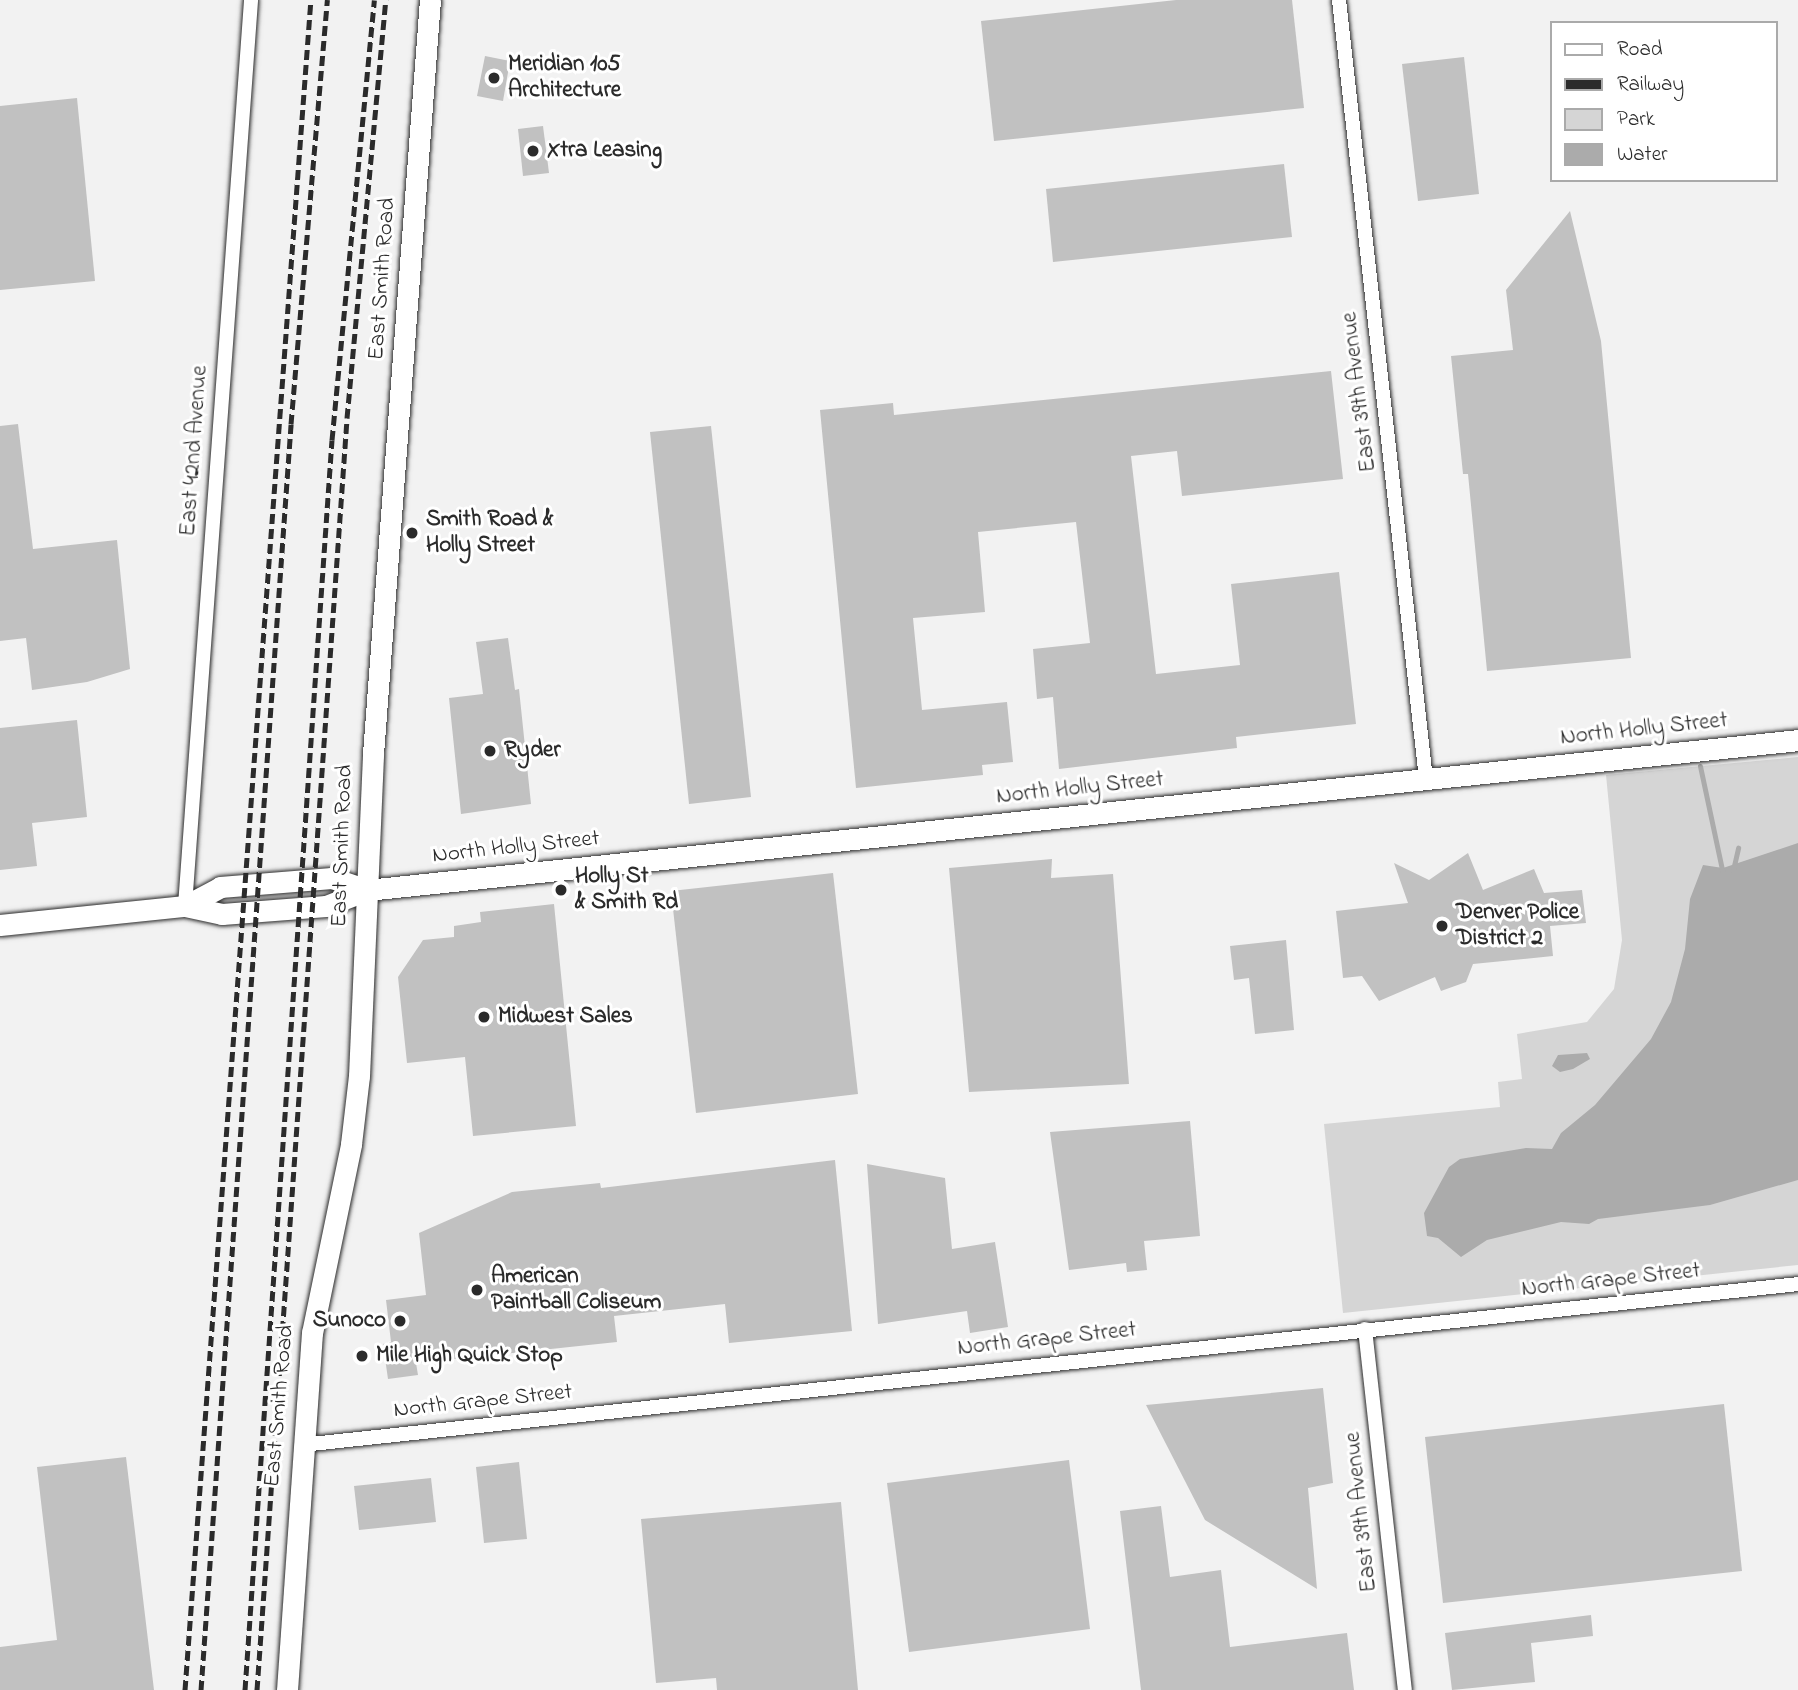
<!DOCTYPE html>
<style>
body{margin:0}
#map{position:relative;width:1798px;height:1690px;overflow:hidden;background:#f2f2f2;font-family:"Indie Flower",sans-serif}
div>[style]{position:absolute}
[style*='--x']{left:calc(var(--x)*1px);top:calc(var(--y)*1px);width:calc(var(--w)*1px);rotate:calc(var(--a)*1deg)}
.green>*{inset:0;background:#d5d5d5}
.water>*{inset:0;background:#ababab}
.stream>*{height:5px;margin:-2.5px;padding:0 2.5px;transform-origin:2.5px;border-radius:2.5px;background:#ababab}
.building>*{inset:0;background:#c1c1c1}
.roads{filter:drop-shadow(0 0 2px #2b2b2b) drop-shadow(0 0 2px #2b2b2b)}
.street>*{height:14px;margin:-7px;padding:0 7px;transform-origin:7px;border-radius:7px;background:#fff}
.secondary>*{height:21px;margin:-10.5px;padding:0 10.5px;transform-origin:10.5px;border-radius:10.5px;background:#fff}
.rail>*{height:5px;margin-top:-2.5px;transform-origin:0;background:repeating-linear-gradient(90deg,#2b2b2b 0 10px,transparent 0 15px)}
.dots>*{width:19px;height:19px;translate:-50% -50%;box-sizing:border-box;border:4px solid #fff;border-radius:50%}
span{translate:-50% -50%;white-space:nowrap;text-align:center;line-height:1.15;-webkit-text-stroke:6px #fff;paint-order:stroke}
.poi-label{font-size:23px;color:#2b2b2b;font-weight:700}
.left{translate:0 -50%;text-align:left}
.right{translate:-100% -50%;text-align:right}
.street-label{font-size:23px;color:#2b2b2b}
.legend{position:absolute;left:1550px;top:21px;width:228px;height:161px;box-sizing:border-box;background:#fff;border:2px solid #aaa;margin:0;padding:9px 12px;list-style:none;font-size:21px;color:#2b2b2b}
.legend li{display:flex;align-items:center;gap:14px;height:35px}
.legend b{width:35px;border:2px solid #aaa}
</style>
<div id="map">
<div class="green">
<i style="clip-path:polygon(1798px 757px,1798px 1265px,1343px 1313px,1324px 1124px,1500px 1107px,1498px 1082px,1522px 1079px,1517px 1034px,1587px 1022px,1614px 989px,1622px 940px,1606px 775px)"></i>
</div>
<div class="water">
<i style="clip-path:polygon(1798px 843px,1798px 1180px,1710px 1205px,1598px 1219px,1589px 1224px,1561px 1222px,1487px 1240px,1461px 1257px,1438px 1238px,1427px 1236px,1424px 1213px,1449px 1167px,1460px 1159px,1526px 1148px,1552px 1149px,1561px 1133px,1595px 1105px,1651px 1039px,1671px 1002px,1685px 949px,1690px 899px,1703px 865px,1723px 868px)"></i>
<i style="clip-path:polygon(1587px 1053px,1590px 1059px,1573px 1069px,1560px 1072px,1552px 1066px,1558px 1055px)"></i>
</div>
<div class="stream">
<i style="--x:1700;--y:766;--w:110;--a:78"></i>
<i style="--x:1733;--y:870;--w:23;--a:-77"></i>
</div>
<div class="building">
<i style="clip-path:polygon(1176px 0,1292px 0,1304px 108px,994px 141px,981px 21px)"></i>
<i style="clip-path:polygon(485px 56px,510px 61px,503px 101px,477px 96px)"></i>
<i style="clip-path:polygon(1464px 57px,1479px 194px,1418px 201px,1402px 64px)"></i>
<i style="clip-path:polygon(77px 98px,95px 281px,0 290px,0 106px)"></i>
<i style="clip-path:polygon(543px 126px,549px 173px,523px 176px,518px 129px)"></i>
<i style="clip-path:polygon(1284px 164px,1292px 237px,1053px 262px,1046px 189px)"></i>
<i style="clip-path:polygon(1570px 211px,1601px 341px,1631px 658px,1487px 671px,1468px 474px,1463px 474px,1451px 356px,1513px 350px,1506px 290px)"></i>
<i style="clip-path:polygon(1331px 371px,1343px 479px,1182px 496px,1177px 451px,1131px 456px,1156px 674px,1240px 665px,1231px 584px,1339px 572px,1356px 724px,1236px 737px,1237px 748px,1059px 769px,1053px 697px,1037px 699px,1033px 649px,1090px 643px,1076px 522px,978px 532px,985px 612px,913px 618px,922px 710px,1007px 702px,1013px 762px,982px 765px,983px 775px,856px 788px,820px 410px,893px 403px,894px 415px)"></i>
<i style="clip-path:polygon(18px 424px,33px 549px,117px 540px,130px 669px,87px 682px,32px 690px,26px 638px,0 641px,0 426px)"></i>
<i style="clip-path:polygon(711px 426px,751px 797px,689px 804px,650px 432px)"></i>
<i style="clip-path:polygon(508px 638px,515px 690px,519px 689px,531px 804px,461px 814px,449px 698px,483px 694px,476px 642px)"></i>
<i style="clip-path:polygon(77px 720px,87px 817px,32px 823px,37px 866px,0 870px,0 728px)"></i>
<i style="clip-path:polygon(1468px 853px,1483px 890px,1534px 869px,1544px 893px,1582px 890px,1586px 923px,1550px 926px,1553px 956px,1473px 964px,1466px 982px,1441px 991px,1435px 977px,1379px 1001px,1362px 976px,1343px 978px,1336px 911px,1408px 903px,1394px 863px,1429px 880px)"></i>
<i style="clip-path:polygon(1052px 859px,1051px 878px,1113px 874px,1129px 1084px,969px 1092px,949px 868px)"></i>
<i style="clip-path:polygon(833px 873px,858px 1094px,696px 1113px,671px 891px)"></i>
<i style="clip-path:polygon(554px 904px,576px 1126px,473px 1136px,465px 1057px,407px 1063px,398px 977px,423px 940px,454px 937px,454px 926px,481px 922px,480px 912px)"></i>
<i style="clip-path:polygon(1286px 940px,1294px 1030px,1255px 1034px,1249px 978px,1234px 980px,1230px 946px)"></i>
<i style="clip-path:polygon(1190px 1121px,1200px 1236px,1144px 1241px,1147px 1270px,1127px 1272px,1126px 1263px,1069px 1270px,1050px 1132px)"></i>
<i style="clip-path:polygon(835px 1160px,852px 1331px,729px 1343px,725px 1304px,614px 1316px,617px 1342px,416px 1363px,418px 1375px,388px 1379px,383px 1344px,391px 1342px,386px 1300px,426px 1295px,419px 1233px,512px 1192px,600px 1183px,601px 1188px)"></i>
<i style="clip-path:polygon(867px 1164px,945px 1178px,952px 1249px,995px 1242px,1008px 1327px,970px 1333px,967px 1311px,878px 1324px)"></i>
<i style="clip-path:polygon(1323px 1388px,1333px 1483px,1308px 1488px,1317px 1589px,1205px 1520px,1146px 1405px)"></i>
<i style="clip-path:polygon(1724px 1404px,1742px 1571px,1443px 1603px,1425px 1437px)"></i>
<i style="clip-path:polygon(126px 1457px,154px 1690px,0 1690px,0 1647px,57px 1640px,37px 1467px)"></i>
<i style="clip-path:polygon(1069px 1460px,1090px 1629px,909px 1652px,887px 1483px)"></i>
<i style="clip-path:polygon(519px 1462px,527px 1539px,484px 1543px,476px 1467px)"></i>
<i style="clip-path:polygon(431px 1478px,436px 1522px,359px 1530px,354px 1486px)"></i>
<i style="clip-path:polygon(841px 1502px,858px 1690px,717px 1690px,716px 1678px,656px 1683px,641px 1519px)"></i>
<i style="clip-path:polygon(1161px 1506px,1170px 1577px,1221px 1570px,1230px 1647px,1347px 1633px,1354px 1690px,1141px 1690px,1120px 1511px)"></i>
<i style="clip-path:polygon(1591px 1615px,1593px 1636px,1531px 1643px,1535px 1682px,1452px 1690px,1445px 1633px)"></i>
</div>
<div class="roads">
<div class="street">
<i style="--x:1339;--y:0;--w:784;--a:83.63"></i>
<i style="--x:185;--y:906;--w:908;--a:-85.83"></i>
<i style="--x:1365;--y:1329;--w:363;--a:83.7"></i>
<i style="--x:302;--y:1445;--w:1505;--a:-6.14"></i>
</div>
<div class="secondary">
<i style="--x:185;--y:906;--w:40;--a:-28"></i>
<i style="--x:220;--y:887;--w:112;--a:-4.6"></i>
<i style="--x:332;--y:878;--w:37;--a:19"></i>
<i style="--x:0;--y:925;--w:186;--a:-5.9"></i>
<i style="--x:185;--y:906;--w:38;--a:12"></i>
<i style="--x:222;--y:914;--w:104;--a:-4.4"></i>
<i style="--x:326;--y:906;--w:44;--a:-21.3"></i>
<i style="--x:367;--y:890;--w:1439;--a:-5.98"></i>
<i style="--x:287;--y:1690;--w:358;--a:-86"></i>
<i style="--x:312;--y:1333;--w:193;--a:-78.3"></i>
<i style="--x:351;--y:1144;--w:68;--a:-83.3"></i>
<i style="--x:359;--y:1076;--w:322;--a:-87.5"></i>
<i style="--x:373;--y:754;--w:756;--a:-85.68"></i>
</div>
</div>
<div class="rail">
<i style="--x:185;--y:1690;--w:1695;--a:-85.74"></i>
<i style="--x:201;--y:1690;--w:1269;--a:-85.93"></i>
<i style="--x:291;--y:424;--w:426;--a:-85.1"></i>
<i style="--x:245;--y:1690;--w:1253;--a:-86.02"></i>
<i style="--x:332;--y:440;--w:442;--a:-84.5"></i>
<i style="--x:257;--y:1690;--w:1275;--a:-85.95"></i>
<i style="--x:347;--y:418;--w:420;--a:-84.7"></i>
</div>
<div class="dots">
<i style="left:494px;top:78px;background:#2b2b2b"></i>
<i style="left:533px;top:151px;background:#2b2b2b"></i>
<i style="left:412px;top:533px;background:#2b2b2b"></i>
<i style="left:490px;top:751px;background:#2b2b2b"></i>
<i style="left:561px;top:890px;background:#2b2b2b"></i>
<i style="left:1442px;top:926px;background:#2b2b2b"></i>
<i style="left:484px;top:1017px;background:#2b2b2b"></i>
<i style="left:477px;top:1290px;background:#2b2b2b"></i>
<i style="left:400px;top:1321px;background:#2b2b2b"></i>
<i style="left:362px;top:1356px;background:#2b2b2b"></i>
</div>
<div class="poi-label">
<span class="left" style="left:508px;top:78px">Meridian 105<br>Architecture</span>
<span class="left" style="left:547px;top:151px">Xtra Leasing</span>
<span class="left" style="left:426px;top:533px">Smith Road &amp;<br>Holly Street</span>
<span class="left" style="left:504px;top:751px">Ryder</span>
<span class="left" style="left:575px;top:890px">Holly St<br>&amp; Smith Rd</span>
<span class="left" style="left:1456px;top:926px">Denver Police<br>District 2</span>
<span class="left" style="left:498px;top:1017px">Midwest Sales</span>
<span class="left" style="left:491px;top:1290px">American<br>Paintball Coliseum</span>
<span class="right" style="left:386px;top:1321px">Sunoco</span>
<span class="left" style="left:376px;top:1356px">Mile High Quick Stop</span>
</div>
<div class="street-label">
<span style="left:383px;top:279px;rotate:-86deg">East Smith Road</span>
<span style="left:1360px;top:392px;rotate:-97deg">East 39th Avenue</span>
<span style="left:195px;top:451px;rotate:-86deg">East 42nd Avenue</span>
<span style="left:1644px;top:730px;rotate:-6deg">North Holly Street</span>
<span style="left:1080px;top:789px;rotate:-6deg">North Holly Street</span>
<span style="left:343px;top:846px;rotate:-88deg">East Smith Road</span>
<span style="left:516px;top:848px;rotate:-6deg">North Holly Street</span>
<span style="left:1611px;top:1281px;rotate:-6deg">North Grape Street</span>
<span style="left:1047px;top:1340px;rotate:-6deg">North Grape Street</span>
<span style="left:483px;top:1402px;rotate:-6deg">North Grape Street</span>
<span style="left:280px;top:1406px;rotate:-85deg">East Smith Road</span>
<span style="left:1362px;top:1512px;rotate:-96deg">East 39th Avenue</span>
</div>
<ul class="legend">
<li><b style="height:9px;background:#fff"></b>Road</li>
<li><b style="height:9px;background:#2b2b2b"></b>Railway</li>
<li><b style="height:19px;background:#d5d5d5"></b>Park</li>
<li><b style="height:19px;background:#ababab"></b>Water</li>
</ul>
</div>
